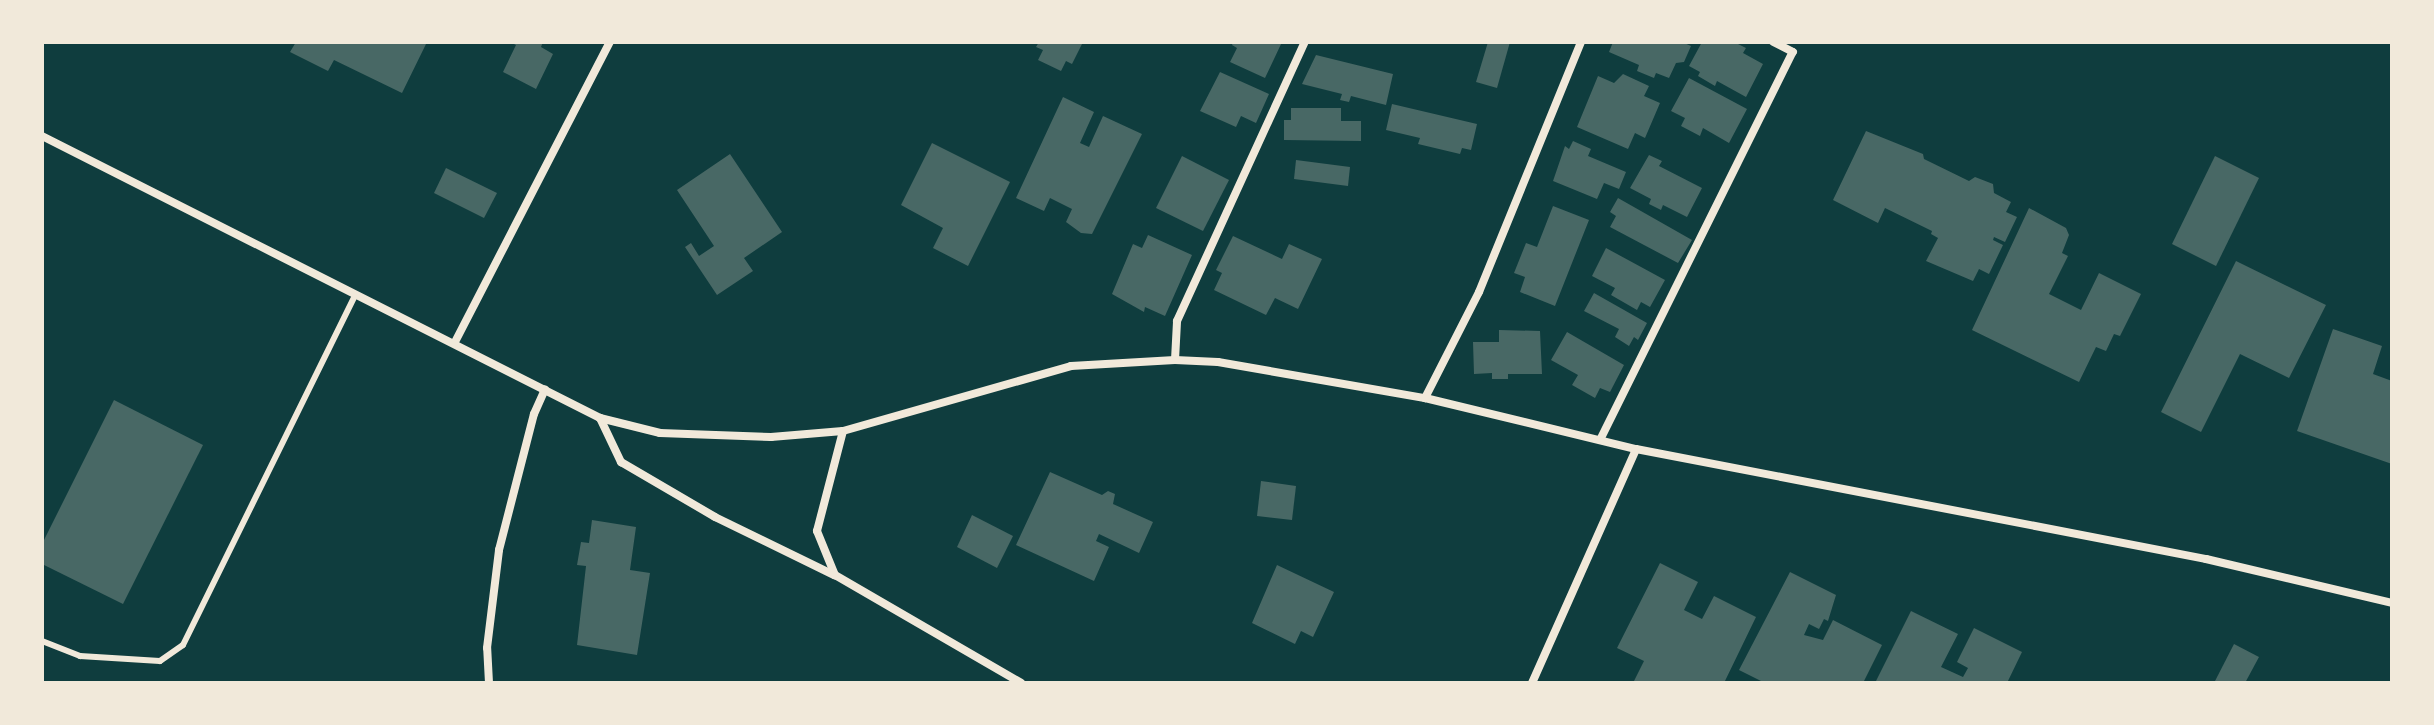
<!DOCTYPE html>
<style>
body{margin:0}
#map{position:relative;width:2434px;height:725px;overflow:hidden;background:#0f3d3e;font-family:Barlow,sans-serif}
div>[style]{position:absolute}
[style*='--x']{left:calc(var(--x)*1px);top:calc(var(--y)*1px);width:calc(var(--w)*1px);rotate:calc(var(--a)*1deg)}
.building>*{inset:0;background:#486865}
.service>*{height:6px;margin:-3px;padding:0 3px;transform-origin:3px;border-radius:3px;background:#f1e9da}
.minor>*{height:8px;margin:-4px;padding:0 4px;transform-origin:4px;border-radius:4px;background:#f1e9da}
span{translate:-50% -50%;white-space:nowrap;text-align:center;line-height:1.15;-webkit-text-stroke:6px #f1e9da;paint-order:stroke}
.frame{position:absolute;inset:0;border:44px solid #f1e9da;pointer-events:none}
</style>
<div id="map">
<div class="building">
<i style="clip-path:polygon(296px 42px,427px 42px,402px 93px,334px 60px,328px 71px,290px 52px)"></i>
<i style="clip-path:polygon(510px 42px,543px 42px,541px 47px,553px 54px,536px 89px,503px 72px,516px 45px)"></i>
<i style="clip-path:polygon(1039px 42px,1083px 42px,1072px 64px,1066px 61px,1061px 71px,1038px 60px,1043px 50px,1036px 47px)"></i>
<i style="clip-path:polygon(1233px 42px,1282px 42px,1265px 78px,1230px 62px,1237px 48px,1232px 45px)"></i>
<i style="clip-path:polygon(1488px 42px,1510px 42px,1497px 88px,1476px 82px)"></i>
<i style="clip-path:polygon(1613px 42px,1682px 42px,1691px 46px,1684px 62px,1676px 63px,1669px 78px,1656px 73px,1654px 78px,1637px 71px,1639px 65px,1609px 52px)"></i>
<i style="clip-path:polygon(1702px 42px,1734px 42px,1746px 48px,1743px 53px,1763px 64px,1746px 97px,1717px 81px,1715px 86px,1698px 76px,1700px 72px,1689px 66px)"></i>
<i style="clip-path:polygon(1316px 55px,1393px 74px,1386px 105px,1351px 96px,1349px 102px,1340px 100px,1342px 94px,1302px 84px)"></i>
<i style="clip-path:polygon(1220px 72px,1269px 94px,1256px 123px,1241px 116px,1236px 127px,1200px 111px)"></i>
<i style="clip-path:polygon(1623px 74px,1649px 86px,1644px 96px,1660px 103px,1645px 138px,1635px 133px,1628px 149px,1577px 127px,1598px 76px,1614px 83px)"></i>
<i style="clip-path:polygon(1689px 78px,1747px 109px,1729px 143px,1703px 128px,1700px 136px,1681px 126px,1685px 118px,1671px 111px)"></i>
<i style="clip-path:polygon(1063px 97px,1094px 112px,1080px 143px,1089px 147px,1103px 116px,1142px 134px,1092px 234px,1081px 233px,1066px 222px,1072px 209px,1050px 198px,1044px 211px,1016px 198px)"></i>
<i style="clip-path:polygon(1392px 104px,1477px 124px,1471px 150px,1462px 148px,1460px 154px,1418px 144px,1420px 138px,1386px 130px)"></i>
<i style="clip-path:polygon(1291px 108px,1341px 108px,1341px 121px,1361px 121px,1361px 141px,1284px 140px,1284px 120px,1291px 120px)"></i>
<i style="clip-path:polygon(1866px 131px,1923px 154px,1924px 159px,1969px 181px,1975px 177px,1993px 184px,1994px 193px,2011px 202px,2006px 212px,2017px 217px,2005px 242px,1994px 237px,1993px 240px,2003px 245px,1989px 274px,1979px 269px,1973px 281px,1926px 261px,1938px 238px,1931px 234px,1932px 231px,1885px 208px,1878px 223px,1833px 200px)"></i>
<i style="clip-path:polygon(1573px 141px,1591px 149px,1588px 156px,1626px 172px,1619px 189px,1604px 183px,1597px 199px,1553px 181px,1565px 146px,1569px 149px)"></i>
<i style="clip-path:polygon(932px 143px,1010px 182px,968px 266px,933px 248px,943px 228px,901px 205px)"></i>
<i style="clip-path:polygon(730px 154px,782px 232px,744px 258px,753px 271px,717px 295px,685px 247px,691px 243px,699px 256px,714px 246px,677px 190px)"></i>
<i style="clip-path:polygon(1649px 155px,1662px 161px,1659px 166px,1702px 188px,1687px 217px,1663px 205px,1661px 210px,1649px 204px,1651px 199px,1630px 188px)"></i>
<i style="clip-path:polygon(1182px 156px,1229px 180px,1203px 231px,1156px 208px)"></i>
<i style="clip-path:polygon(2215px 156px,2259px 178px,2216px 266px,2172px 244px)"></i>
<i style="clip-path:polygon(1296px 160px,1350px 167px,1348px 186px,1294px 179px)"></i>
<i style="clip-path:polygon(446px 168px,497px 193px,484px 218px,434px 193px)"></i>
<i style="clip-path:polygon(1618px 198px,1692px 240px,1678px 263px,1610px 227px,1616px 216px,1610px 212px)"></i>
<i style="clip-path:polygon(1553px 206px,1589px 220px,1555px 306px,1520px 292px,1525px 277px,1514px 273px,1526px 243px,1537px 247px)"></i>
<i style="clip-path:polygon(2029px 208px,2066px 228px,2069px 235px,2062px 253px,2068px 256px,2049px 294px,2081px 310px,2099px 273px,2141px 294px,2120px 336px,2114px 334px,2106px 351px,2096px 347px,2079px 382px,1972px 330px)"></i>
<i style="clip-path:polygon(1148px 235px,1192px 255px,1165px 316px,1145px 307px,1144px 312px,1112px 294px,1133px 244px,1142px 248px)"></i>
<i style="clip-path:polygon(1233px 236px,1282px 259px,1289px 244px,1322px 259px,1298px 309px,1275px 298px,1266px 315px,1214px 290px,1222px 273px,1216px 270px)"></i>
<i style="clip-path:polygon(1606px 248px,1665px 280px,1650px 307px,1641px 302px,1637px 310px,1611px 295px,1615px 288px,1592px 276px)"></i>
<i style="clip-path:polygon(2236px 261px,2326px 305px,2289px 378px,2240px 354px,2201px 432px,2161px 412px)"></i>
<i style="clip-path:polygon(1594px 293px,1647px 323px,1638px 340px,1634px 337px,1629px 346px,1615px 337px,1619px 329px,1584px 311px)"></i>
<i style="clip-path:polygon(2333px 329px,2382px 346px,2373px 374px,2392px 381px,2392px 464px,2297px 431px)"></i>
<i style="clip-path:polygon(1499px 330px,1540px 331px,1542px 374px,1508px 374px,1508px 379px,1492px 379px,1492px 373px,1474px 374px,1473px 342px,1499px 342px)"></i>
<i style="clip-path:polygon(1567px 332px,1624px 365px,1610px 392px,1600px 388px,1595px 398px,1572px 385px,1578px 375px,1551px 360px)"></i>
<i style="clip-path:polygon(114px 400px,203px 445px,123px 604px,42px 564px,42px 544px)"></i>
<i style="clip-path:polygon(1050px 472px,1102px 495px,1108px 491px,1115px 494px,1113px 504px,1153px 522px,1139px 553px,1099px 534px,1096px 541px,1109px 547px,1094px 581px,1016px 545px)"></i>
<i style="clip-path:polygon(1261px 481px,1296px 486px,1292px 520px,1257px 516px)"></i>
<i style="clip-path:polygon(972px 515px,1013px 536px,997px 568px,957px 547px)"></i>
<i style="clip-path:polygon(592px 520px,636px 527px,630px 570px,650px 573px,637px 655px,577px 645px,586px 566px,577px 565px,581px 542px,589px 543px)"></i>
<i style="clip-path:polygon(1660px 563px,1698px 582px,1684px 610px,1702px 619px,1714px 596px,1756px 617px,1724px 683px,1633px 683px,1644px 661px,1617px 648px)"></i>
<i style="clip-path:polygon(1277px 565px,1334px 592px,1313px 637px,1301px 631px,1295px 644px,1252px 623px)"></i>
<i style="clip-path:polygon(1790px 572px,1836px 595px,1828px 621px,1824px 619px,1819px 629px,1809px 624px,1804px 635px,1823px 640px,1833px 620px,1882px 645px,1863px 683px,1765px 683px,1739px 670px)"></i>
<i style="clip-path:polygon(1911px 611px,1958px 634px,1941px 667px,1963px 677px,1968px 668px,1957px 662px,1974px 628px,2022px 652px,2007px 683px,1875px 683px)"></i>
<i style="clip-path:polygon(2234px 644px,2259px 657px,2245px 683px,2214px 683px)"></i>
</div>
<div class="service">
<i style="--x:42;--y:641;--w:41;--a:21.5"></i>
<i style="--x:80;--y:656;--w:80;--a:3.6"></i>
<i style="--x:160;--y:661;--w:28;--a:-35"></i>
<i style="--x:183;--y:645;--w:390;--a:-63.8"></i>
</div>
<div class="minor">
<i style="--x:42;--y:136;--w:625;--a:26.81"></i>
<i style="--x:600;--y:418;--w:62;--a:14"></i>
<i style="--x:660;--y:433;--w:111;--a:2.1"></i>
<i style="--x:771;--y:437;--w:72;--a:-4.8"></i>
<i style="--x:843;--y:431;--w:237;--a:-15.9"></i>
<i style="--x:1071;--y:366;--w:104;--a:-3.3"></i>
<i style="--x:1175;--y:360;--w:43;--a:2.7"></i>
<i style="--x:1218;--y:362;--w:210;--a:9.9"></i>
<i style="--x:1425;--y:398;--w:217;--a:13.6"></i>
<i style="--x:1636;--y:449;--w:581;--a:10.92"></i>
<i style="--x:2206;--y:559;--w:191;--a:13.3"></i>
<i style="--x:455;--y:342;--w:338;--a:-62.7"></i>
<i style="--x:1175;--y:360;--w:39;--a:-87"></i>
<i style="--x:1177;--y:321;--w:307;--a:-65.4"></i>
<i style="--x:1425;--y:398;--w:119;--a:-63"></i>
<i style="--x:1479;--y:292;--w:270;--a:-67.8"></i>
<i style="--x:600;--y:418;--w:49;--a:64.5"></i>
<i style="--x:621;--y:462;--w:109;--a:30.3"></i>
<i style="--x:715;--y:517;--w:132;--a:26"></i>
<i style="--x:843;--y:431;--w:103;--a:104.6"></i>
<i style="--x:817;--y:531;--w:48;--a:67.8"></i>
<i style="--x:835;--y:575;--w:215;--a:30.1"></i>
<i style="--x:1601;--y:438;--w:431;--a:-63.6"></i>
<i style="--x:1793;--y:52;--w:22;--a:-153"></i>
<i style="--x:489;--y:683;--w:35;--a:-93"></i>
<i style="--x:487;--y:648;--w:99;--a:-83"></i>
<i style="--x:499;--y:550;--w:140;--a:-75.6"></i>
<i style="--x:534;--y:414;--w:27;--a:-66"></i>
<i style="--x:1532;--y:683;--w:256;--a:-66"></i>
</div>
<div class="frame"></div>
</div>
